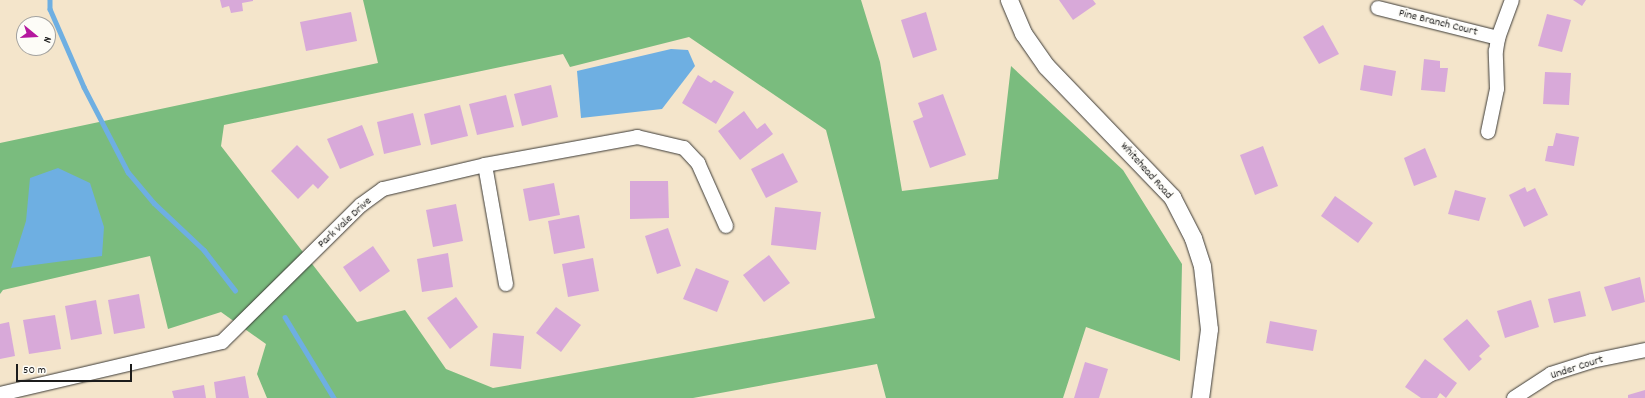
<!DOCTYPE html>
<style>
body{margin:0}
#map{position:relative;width:1645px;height:398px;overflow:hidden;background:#f4e5cb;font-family:Dekko,sans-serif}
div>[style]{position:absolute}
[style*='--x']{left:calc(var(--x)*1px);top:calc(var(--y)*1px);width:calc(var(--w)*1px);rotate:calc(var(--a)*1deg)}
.forest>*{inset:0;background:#7abc7e}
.water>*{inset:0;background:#6eafe2}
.stream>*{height:4.5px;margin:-2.25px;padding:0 2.25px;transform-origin:2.25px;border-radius:2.25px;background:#6eafe2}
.building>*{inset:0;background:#d8a9d9}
.roads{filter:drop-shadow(0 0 1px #3c3a36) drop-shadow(0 0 1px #3c3a36)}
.minor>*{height:14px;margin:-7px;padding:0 7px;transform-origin:7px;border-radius:7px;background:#fff}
.tertiary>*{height:17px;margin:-8.5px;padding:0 8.5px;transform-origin:8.5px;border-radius:8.5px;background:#fff}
span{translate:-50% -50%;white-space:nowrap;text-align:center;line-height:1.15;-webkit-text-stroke:3px #fdfcf7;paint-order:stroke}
.street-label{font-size:12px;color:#1c1c1c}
.north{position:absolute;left:16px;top:16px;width:40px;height:40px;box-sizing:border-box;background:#fdfcf7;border:1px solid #a3a29f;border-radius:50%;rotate:108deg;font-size:11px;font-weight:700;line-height:16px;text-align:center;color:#1c1c1c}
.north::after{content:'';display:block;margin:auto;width:14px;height:18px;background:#b5179e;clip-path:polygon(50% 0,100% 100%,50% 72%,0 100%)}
.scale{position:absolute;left:16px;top:364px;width:116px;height:18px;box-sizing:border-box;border:2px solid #1c1c1c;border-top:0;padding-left:5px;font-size:12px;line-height:14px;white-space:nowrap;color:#1c1c1c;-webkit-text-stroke:3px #fdfcf7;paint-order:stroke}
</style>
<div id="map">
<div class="forest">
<i style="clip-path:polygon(evenodd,363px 0,861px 0,880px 62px,902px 191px,998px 179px,1011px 66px,1123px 170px,1182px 264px,1180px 361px,1086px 327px,1063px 398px,886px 398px,877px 364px,693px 398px,267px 398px,257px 374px,266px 344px,221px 312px,168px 329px,150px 256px,3px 290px,0 294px,0 143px,378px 63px,363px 0,689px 37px,826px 130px,875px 318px,493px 388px,446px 369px,405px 310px,357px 322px,221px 146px,224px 125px,563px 54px,570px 67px,689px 37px)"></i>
</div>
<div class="water">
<i style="clip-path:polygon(671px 49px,688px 50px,695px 66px,662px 109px,581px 118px,577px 71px)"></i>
<i style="clip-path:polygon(58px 168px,90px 183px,104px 227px,102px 256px,11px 268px,26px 221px,30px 178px)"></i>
</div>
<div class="stream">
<i style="--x:50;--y:0;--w:9;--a:90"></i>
<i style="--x:50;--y:9;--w:85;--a:66.4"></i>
<i style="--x:84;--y:87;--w:96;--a:62.6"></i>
<i style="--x:128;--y:172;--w:40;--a:50"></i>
<i style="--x:154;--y:203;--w:69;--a:43.2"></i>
<i style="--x:204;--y:250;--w:51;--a:52.2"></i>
<i style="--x:285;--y:317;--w:95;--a:58.8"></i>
</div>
<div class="building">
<i style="clip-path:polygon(220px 0,253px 0,253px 1px,242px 3px,243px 11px,231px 13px,229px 6px,222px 8px)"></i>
<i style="clip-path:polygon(1059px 0,1093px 0,1096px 4px,1073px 20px)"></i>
<i style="clip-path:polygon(1573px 0,1586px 0,1582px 6px)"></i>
<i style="clip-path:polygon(351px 12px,357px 41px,306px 51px,300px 22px)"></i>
<i style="clip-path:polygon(926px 12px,937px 50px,913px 58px,901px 20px)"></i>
<i style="clip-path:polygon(1547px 14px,1571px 20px,1562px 52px,1538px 46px)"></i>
<i style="clip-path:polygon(1323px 25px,1339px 54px,1319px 64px,1303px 37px)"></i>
<i style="clip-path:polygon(1424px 59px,1440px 61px,1440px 68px,1448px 68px,1445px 92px,1421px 90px)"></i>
<i style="clip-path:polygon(1364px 65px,1396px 71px,1392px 96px,1360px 90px)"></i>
<i style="clip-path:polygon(1545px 72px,1571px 73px,1569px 105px,1543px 104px)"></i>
<i style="clip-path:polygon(698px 75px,711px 83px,714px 80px,734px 92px,716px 124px,682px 103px)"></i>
<i style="clip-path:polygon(551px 85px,558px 117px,522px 126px,514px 94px)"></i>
<i style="clip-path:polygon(943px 94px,966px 155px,930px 168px,913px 121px,923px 117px,918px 103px)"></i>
<i style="clip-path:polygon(506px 95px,514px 127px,477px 135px,469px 104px)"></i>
<i style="clip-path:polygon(460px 105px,468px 136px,431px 145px,424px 114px)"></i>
<i style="clip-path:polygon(744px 111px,757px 129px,765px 123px,773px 134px,740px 160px,718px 131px)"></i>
<i style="clip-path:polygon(413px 113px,421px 145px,384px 154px,377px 122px)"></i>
<i style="clip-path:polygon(362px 125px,374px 155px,340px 169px,327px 139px)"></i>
<i style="clip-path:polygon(1556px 133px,1579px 137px,1574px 166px,1545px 161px,1548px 146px,1553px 146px)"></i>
<i style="clip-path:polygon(297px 145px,329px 177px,318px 189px,313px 184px,298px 199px,271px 171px)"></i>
<i style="clip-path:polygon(1263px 146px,1278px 186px,1255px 195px,1240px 155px)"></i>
<i style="clip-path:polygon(1425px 148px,1437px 177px,1414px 186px,1404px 158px)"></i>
<i style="clip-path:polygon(783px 153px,798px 182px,766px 198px,751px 169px)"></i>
<i style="clip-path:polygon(630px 181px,668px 181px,669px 218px,630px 219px)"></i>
<i style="clip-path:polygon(554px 183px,560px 215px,529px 221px,523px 189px)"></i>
<i style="clip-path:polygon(1525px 187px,1527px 192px,1535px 188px,1548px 215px,1524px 227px,1509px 195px)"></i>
<i style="clip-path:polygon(1455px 190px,1486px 198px,1479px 221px,1448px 214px)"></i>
<i style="clip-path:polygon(1335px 196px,1373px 223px,1358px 243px,1321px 216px)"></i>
<i style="clip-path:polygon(456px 204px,463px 241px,433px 247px,426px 210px)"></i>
<i style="clip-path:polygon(775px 207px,821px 212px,816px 250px,771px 245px)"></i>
<i style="clip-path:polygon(579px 215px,585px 248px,554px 254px,548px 221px)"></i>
<i style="clip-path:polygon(668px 228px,681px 266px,657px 274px,645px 236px)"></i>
<i style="clip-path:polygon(373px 246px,390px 271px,360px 292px,343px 267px)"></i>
<i style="clip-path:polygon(448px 253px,453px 287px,422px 292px,417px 259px)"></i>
<i style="clip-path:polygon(769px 255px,790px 283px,764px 302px,743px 275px)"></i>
<i style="clip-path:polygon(593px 258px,599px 291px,568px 297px,562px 264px)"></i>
<i style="clip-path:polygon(696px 268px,729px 281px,717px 312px,683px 299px)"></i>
<i style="clip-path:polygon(1640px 277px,1645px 302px,1612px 311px,1604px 287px)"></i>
<i style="clip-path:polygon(1580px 291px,1586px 316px,1554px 323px,1548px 299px)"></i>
<i style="clip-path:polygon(139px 294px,145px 328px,114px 334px,108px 300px)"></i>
<i style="clip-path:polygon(456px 297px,478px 327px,450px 349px,427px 318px)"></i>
<i style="clip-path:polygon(96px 300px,102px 334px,71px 340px,65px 306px)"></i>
<i style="clip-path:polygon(1531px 300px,1539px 327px,1505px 338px,1497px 311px)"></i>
<i style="clip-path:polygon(556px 307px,581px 325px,561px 352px,536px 333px)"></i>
<i style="clip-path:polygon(55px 315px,61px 349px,29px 354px,23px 320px)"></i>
<i style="clip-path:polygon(1467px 319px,1490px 346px,1479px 356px,1482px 359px,1469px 371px,1443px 339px)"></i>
<i style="clip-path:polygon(1270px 321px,1317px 330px,1313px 351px,1266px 343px)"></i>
<i style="clip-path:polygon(9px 322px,15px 356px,0 359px,0 324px)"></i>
<i style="clip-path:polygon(493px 333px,524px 336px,521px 369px,490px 366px)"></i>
<i style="clip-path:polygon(1425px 359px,1457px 383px,1446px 398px,1440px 393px,1437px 398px,1421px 398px,1405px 387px)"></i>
<i style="clip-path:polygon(1085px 362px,1108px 369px,1099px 398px,1074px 398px)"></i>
<i style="clip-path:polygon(245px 376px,249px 398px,216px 398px,214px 382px)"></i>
<i style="clip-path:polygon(204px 385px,206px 398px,174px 398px,172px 391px)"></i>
<i style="clip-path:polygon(1645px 390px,1645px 398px,1628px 398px,1628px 395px)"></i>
</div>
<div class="roads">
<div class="minor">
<i style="--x:1378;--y:8;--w:124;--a:14"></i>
<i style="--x:1488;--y:132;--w:44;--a:-78.2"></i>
<i style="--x:1497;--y:89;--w:38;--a:-92"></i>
<i style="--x:1496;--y:51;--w:13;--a:-81"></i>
<i style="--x:1498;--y:38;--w:40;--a:-69.8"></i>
<i style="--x:485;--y:165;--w:121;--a:80"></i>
<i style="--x:0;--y:394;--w:228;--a:-13.2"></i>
<i style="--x:222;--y:342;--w:195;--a:-44.6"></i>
<i style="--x:361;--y:205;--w:27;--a:-36"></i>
<i style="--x:383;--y:189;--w:105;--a:-13.2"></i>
<i style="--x:485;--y:165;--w:155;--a:-10.4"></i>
<i style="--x:637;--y:137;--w:48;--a:13.2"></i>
<i style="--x:684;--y:148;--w:21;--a:47"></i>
<i style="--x:698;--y:163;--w:69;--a:66"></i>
<i style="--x:1514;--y:398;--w:44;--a:-33"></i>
<i style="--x:1551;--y:374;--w:43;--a:-17.6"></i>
<i style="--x:1592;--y:361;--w:54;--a:-11.7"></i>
</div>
<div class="tertiary">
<i style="--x:1009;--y:0;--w:36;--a:67"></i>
<i style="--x:1023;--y:33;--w:40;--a:55.1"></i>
<i style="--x:1046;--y:66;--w:182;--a:46.1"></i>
<i style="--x:1172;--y:197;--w:46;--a:62.9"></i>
<i style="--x:1193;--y:238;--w:29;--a:72"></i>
<i style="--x:1202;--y:266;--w:63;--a:83.7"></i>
<i style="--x:1209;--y:329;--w:70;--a:97.4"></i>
</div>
</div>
<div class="street-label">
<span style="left:1438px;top:23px;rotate:14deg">Pine Branch Court</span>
<span style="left:1146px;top:171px;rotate:48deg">Whitehead Road</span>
<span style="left:345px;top:223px;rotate:-43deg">Park Vale Drive</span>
<span style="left:1577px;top:368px;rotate:-18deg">Under Court</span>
</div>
<div class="north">N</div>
<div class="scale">50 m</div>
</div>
